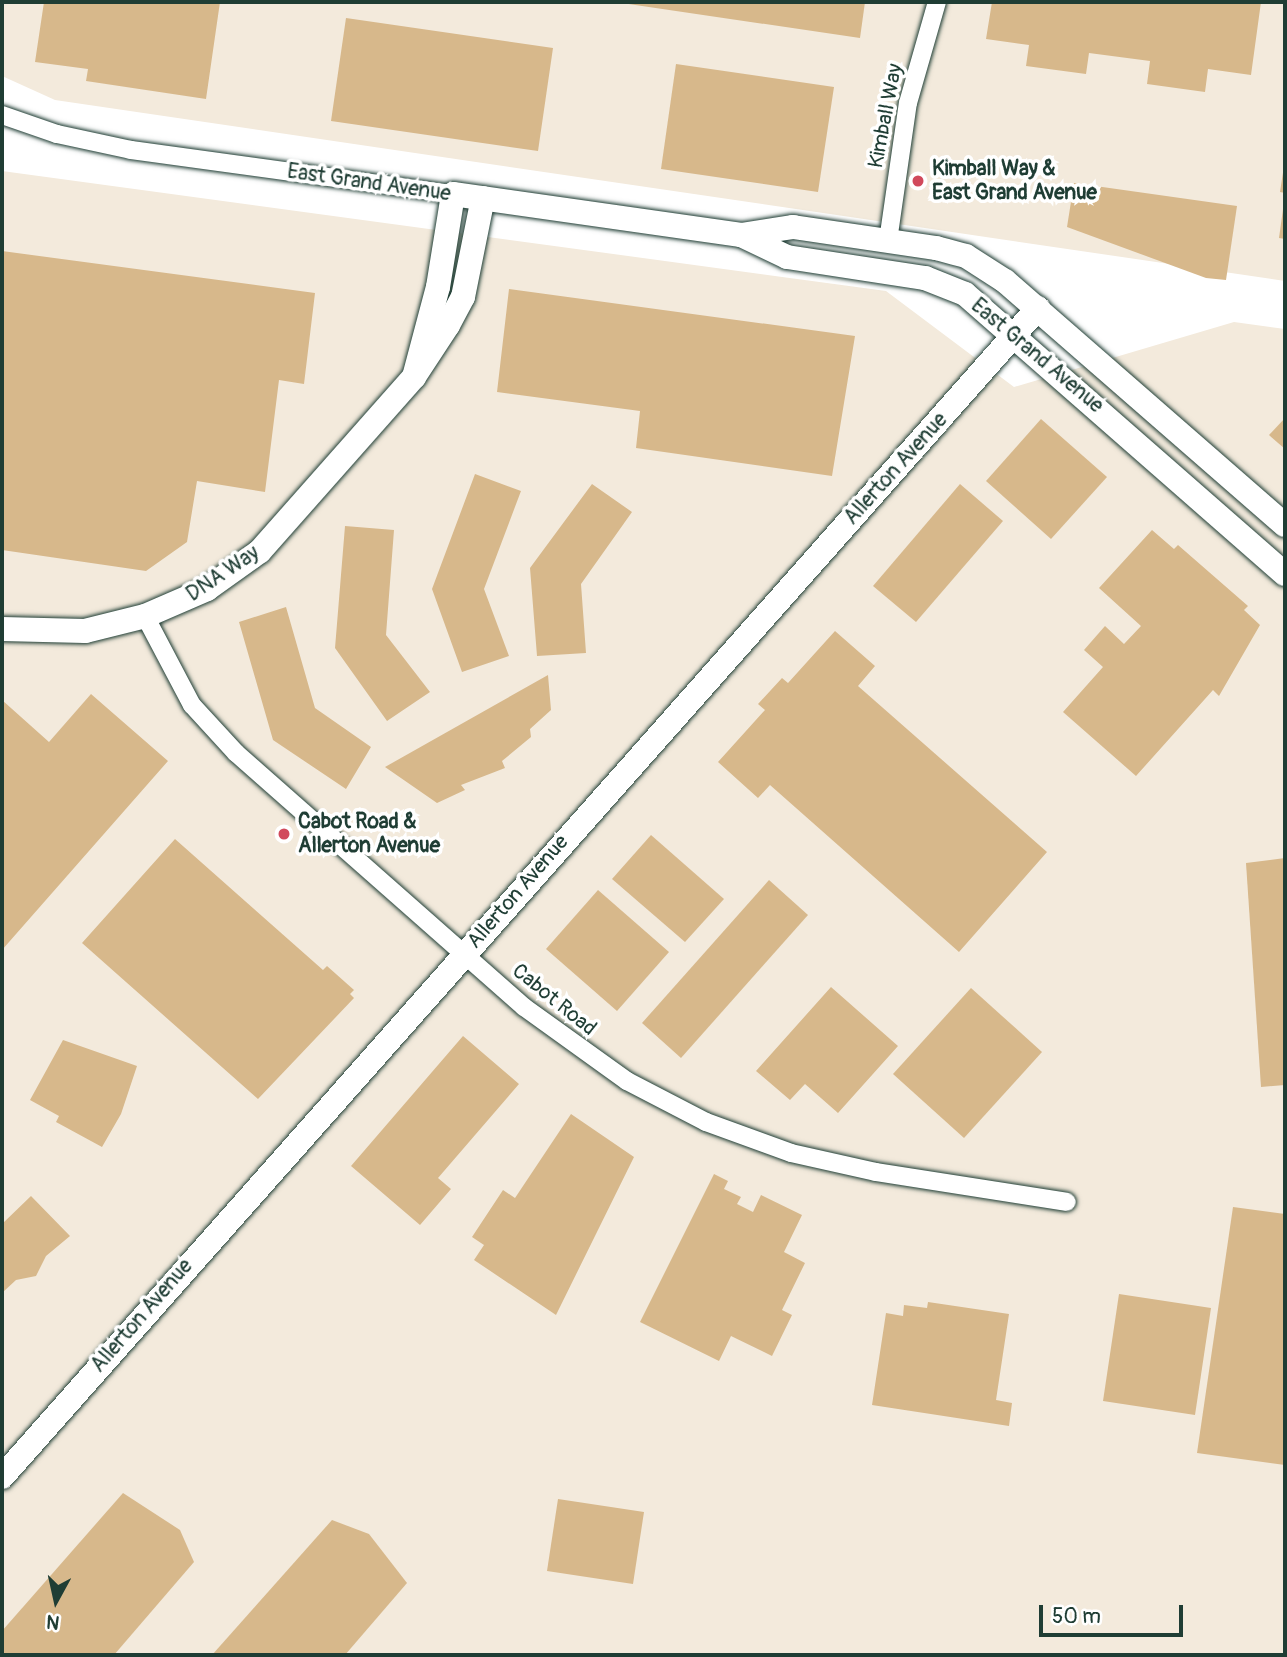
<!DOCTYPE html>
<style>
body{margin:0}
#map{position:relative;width:1287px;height:1657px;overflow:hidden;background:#fff;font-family:Pangolin,sans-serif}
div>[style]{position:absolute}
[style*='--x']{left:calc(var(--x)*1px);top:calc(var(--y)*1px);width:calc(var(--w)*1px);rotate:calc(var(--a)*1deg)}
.built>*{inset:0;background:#f3eadc}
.building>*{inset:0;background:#d7b88b}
.roads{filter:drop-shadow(0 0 2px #1f3d34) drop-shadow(0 0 2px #1f3d34)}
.street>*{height:18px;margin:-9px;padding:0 9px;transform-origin:9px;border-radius:9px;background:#fff}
.secondary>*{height:24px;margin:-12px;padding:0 12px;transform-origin:12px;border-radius:12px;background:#fff}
.dots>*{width:19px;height:19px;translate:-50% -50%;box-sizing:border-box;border:4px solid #fff;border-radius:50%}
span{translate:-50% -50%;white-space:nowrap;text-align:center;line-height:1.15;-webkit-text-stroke:7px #fff;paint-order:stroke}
.street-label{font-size:21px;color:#1f3d34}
.poi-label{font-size:21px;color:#1f3d34;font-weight:700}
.left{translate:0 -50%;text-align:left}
.frame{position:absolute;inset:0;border:4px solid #1f3d34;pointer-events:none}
.north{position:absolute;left:21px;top:1566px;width:70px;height:70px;-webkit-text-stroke:5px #fff;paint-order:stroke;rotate:188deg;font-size:19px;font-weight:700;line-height:28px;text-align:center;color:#1f3d34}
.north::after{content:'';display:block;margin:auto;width:24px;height:32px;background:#1f3d34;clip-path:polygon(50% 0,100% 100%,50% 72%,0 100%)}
.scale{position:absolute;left:1039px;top:1605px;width:144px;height:32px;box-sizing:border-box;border:4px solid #1f3d34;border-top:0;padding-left:9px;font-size:21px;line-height:24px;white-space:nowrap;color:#1f3d34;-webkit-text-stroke:5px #fff;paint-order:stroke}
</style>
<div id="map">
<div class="built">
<i style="clip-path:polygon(2px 2px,1285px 2px,1285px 281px,55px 100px,2px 76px)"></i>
<i style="clip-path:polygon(2px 171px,886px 291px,1014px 387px,1234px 322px,1285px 329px,1285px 1655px,2px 1655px)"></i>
</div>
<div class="building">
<i style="clip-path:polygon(44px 2px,220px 2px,206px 99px,86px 81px,88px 69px,35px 62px)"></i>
<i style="clip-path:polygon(615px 2px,865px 2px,860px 38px)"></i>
<i style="clip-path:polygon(992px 2px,1261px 2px,1251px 75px,1208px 69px,1205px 92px,1147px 84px,1150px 61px,1089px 53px,1086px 74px,1026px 66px,1029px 45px,986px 39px)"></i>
<i style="clip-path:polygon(346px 18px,553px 48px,538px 151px,331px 121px)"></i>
<i style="clip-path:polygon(676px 64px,834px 87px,818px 192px,661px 169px)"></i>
<i style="clip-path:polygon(1284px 166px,1285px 167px,1285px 193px,1280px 192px)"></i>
<i style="clip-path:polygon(1074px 183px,1237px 206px,1226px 280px,1206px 278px,1067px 227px)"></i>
<i style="clip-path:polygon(1284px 202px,1285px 202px,1285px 239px,1279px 238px)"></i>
<i style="clip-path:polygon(2px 251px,315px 293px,304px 384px,279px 380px,265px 492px,197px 481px,187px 542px,146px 571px,2px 550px)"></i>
<i style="clip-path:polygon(509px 289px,855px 336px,832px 476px,636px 448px,640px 411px,497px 392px)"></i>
<i style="clip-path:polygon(1285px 418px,1285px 449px,1269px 435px)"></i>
<i style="clip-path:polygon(1041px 419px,1107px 477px,1051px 539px,986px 481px)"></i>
<i style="clip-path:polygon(475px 474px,521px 491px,484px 589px,509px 656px,462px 672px,432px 589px)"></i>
<i style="clip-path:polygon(592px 484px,632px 512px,581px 584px,586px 653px,537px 656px,530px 568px)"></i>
<i style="clip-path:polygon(960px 484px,1003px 521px,916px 622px,873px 586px)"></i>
<i style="clip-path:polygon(345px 526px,394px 530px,386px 635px,430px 692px,387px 721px,335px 648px)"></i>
<i style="clip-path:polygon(1152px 530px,1174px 549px,1178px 545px,1248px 606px,1244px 610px,1260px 625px,1219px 696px,1213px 690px,1136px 776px,1063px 712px,1103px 667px,1084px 650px,1105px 626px,1124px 644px,1141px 626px,1099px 588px)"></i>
<i style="clip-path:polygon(286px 607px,315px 708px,371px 747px,346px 789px,273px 740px,239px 622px)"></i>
<i style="clip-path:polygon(835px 631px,875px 666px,858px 686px,1047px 852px,959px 952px,770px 785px,758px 798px,718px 762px,765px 710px,758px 704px,782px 678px,788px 683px)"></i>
<i style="clip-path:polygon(548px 675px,551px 710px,530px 729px,531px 737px,502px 761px,505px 768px,461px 785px,465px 790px,437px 803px,385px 767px)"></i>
<i style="clip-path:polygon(91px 694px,168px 761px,2px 950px,2px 700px,49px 742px)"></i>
<i style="clip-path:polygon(651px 835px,724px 899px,685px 942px,612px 879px)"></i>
<i style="clip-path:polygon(175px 839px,323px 970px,327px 966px,354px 990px,350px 994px,354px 998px,258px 1099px,82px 943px)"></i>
<i style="clip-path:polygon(1285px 858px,1285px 1085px,1261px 1087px,1246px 863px)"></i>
<i style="clip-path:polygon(769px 880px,808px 915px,681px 1058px,642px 1023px)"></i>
<i style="clip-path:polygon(598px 890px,669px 952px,617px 1011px,546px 949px)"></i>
<i style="clip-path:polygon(831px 987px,898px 1046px,838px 1113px,805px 1084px,790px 1100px,756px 1071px)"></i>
<i style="clip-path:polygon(971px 988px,1042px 1052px,964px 1138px,893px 1074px)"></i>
<i style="clip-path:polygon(463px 1036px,519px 1084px,438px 1178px,451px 1189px,420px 1225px,351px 1166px)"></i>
<i style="clip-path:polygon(63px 1040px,137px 1066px,121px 1114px,102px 1147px,56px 1122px,59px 1116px,30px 1100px)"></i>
<i style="clip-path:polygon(571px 1114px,634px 1157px,556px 1315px,474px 1260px,484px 1245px,472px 1237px,503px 1190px,515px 1198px)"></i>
<i style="clip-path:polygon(714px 1174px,728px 1181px,724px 1189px,741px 1197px,737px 1204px,753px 1212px,761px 1195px,802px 1215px,784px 1252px,805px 1263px,782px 1310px,792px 1315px,772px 1356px,731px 1336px,719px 1361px,640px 1322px)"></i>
<i style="clip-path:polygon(31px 1196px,70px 1236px,46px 1256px,36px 1276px,16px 1280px,2px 1293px,2px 1224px)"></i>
<i style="clip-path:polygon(1233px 1207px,1285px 1214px,1285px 1465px,1197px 1453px)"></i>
<i style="clip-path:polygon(1119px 1294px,1211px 1308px,1195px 1415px,1103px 1401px)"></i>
<i style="clip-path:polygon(928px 1302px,1009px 1314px,996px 1400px,1012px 1403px,1009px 1426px,872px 1405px,886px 1313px,903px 1316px,904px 1305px,927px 1308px)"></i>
<i style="clip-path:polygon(123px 1493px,180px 1530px,194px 1562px,114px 1655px,2px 1655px,2px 1631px)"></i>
<i style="clip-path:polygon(558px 1499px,644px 1512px,633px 1584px,547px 1571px)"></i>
<i style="clip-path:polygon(332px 1520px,369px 1534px,407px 1583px,345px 1655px,212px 1655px)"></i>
</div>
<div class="roads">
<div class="street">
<i style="--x:2;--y:115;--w:58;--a:19.1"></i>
<i style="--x:57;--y:134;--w:76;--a:12.2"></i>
<i style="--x:131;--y:150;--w:325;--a:7.8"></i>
<i style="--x:888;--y:241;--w:139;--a:-81.8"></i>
<i style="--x:908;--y:103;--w:105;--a:-74"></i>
<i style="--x:145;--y:616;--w:101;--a:62.2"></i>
<i style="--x:192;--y:705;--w:65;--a:47.5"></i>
<i style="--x:236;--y:753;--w:384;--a:41.4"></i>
<i style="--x:524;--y:1007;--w:127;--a:35.7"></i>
<i style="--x:627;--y:1081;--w:89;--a:27.4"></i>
<i style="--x:706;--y:1122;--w:90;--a:20"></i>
<i style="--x:791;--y:1153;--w:87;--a:12.6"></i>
<i style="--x:876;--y:1172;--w:193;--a:8.9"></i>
</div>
<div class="secondary">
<i style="--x:741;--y:235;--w:51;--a:25.6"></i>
<i style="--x:787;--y:257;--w:140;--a:8.7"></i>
<i style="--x:925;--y:278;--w:43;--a:21.8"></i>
<i style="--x:965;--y:294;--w:425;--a:41.2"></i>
<i style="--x:414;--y:377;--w:93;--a:-75.1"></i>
<i style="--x:438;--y:287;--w:94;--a:-80.8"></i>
<i style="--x:453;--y:194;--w:291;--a:8.1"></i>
<i style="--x:741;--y:235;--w:53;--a:-8.7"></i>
<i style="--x:793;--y:227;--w:145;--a:8.4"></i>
<i style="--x:936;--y:248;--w:31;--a:15"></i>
<i style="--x:966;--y:256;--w:46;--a:32.7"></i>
<i style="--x:1005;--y:281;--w:371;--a:41.1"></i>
<i style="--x:2;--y:629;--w:83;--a:1.4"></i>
<i style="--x:85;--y:631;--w:62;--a:-14"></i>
<i style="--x:145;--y:616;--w:68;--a:-23.5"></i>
<i style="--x:207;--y:589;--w:65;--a:-35.6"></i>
<i style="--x:260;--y:551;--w:232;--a:-48.5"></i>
<i style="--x:414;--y:377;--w:62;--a:-56.8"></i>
<i style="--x:448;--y:325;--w:32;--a:-62"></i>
<i style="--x:463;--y:297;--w:101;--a:-78.6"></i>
<i style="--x:2;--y:1477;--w:1562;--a:-48.45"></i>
</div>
</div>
<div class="dots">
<i style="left:918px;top:181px;background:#d1495b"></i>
<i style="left:284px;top:834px;background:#d1495b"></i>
</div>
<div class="street-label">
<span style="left:886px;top:116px;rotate:-79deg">Kimball Way</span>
<span style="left:369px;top:183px;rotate:8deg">East Grand Avenue</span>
<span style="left:1037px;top:356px;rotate:40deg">East Grand Avenue</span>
<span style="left:896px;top:469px;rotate:-48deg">Allerton Avenue</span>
<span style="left:223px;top:574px;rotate:-34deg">DNA Way</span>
<span style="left:518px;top:892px;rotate:-49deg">Allerton Avenue</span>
<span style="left:554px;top:1000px;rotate:39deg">Cabot Road</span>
<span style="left:142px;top:1316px;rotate:-49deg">Allerton Avenue</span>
</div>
<div class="poi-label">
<span class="left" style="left:932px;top:181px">Kimball Way &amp;<br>East Grand Avenue</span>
<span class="left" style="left:298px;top:834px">Cabot Road &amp;<br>Allerton Avenue</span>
</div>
<div class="frame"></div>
<div class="north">N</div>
<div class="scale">50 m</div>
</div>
